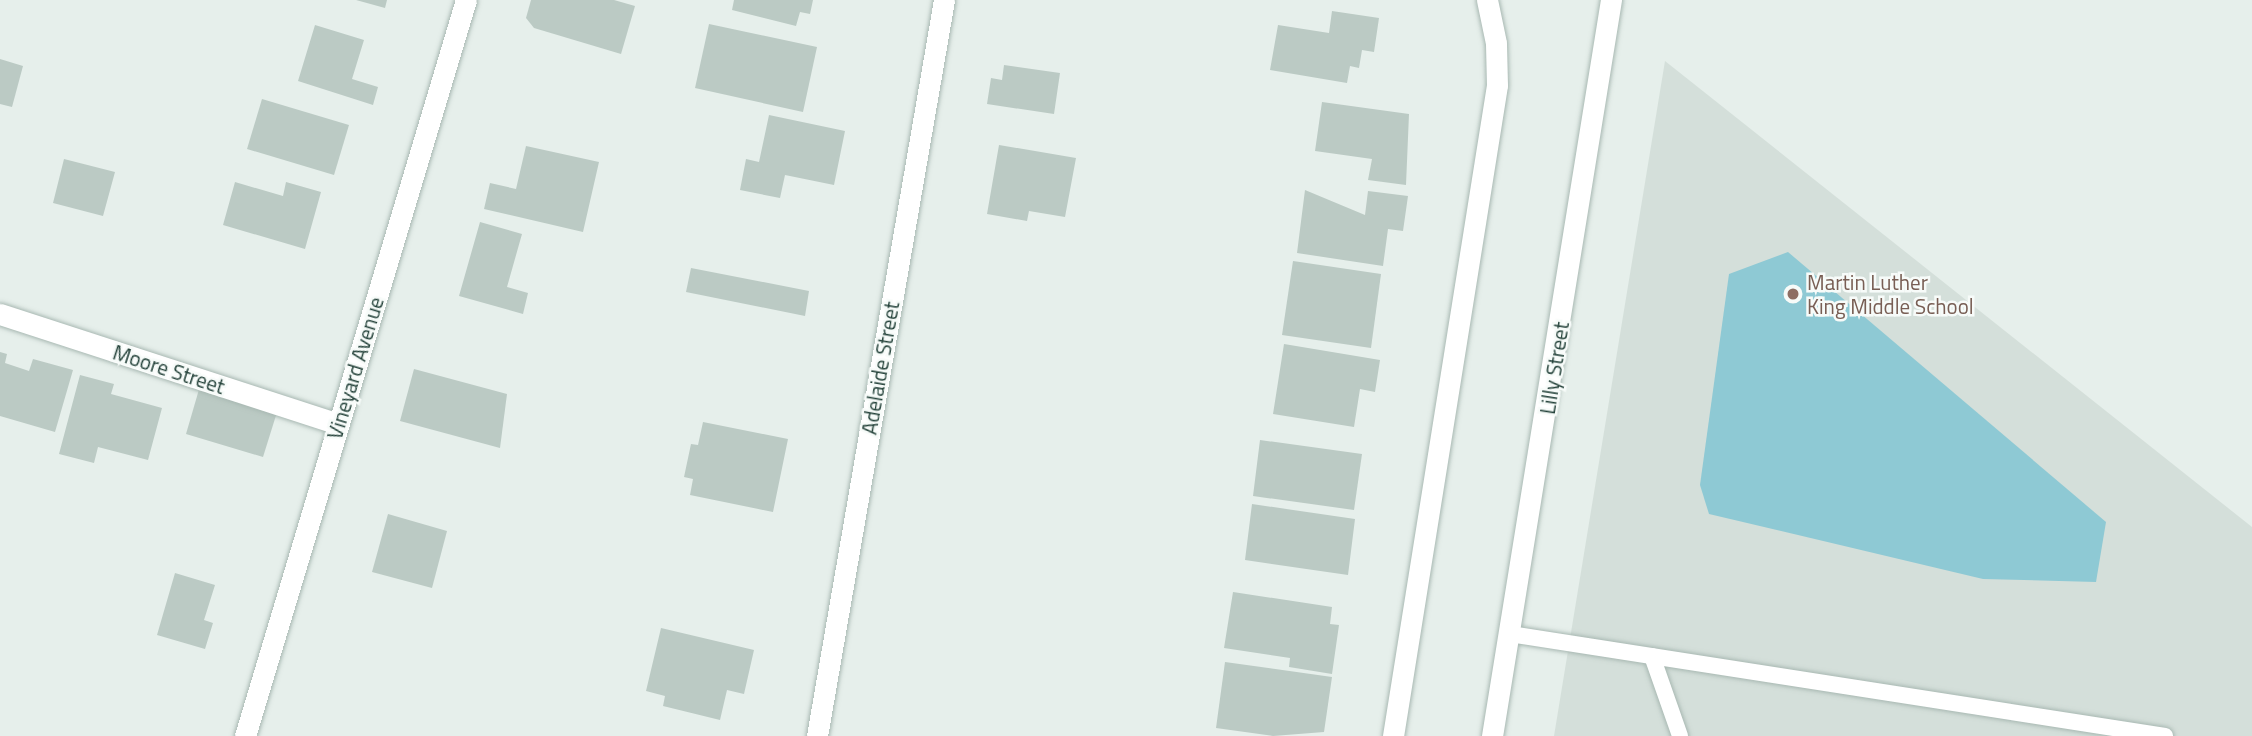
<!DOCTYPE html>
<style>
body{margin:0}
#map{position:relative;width:2252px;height:736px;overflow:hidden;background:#e6efeb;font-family:"Titillium Web",sans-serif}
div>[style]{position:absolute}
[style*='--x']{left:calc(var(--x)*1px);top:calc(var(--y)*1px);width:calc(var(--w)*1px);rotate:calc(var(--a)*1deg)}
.built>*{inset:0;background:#d4dfda}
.water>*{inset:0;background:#8ec9d4}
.building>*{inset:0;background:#bbcac4}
.roads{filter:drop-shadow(0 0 2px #a8b8b2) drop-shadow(0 0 2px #a8b8b2)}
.service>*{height:16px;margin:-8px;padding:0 8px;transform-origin:8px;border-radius:8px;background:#fff}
.minor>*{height:21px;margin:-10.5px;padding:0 10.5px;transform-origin:10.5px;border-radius:10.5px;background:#fff}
.dots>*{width:19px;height:19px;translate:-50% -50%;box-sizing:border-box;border:4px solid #f7fbf9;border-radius:50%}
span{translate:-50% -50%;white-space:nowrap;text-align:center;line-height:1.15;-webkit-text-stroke:5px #f7fbf9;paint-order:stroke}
.education-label{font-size:21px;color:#785e54}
.left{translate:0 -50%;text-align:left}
.street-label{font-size:21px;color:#24423a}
</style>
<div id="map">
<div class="built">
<i style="clip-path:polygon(1665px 61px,2252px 527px,2252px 736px,1554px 736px)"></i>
</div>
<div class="water">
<i style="clip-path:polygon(1788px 252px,2106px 522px,2096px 582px,1983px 579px,1709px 514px,1700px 485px,1729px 274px)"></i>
</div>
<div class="building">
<i style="clip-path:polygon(356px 0,387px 0,385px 8px)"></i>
<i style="clip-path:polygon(531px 0,614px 0,635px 6px,621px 54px,534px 28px,526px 18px)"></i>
<i style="clip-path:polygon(734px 0,813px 0,810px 14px,800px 12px,796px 26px,732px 10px)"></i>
<i style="clip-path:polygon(1332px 11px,1379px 18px,1374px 52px,1362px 50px,1359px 68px,1350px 66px,1347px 83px,1270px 70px,1278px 25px,1329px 33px)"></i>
<i style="clip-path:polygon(709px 24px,817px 47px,803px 112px,695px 88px)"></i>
<i style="clip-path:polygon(315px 25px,364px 40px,352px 79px,378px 87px,373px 105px,298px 81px)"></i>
<i style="clip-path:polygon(0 59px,23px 66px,12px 107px,0 104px)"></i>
<i style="clip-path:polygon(1004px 65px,1060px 73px,1054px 114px,987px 104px,991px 78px,1002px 80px)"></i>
<i style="clip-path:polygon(262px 99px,349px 125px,334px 175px,247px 149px)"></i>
<i style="clip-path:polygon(1322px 102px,1409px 114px,1406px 185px,1368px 180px,1372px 159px,1315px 151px)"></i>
<i style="clip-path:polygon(769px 115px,845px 131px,834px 185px,785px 175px,780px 198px,740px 190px,746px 159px,759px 162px)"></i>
<i style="clip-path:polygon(999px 145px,1076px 158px,1065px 217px,1029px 211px,1027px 221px,987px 214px)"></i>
<i style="clip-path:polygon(526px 146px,599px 162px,583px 232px,484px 209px,490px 183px,516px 189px)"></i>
<i style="clip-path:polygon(64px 159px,115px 172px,103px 216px,53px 203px)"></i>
<i style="clip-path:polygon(235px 182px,283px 196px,286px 182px,321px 192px,305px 249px,223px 225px)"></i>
<i style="clip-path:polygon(1305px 190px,1365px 215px,1368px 191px,1408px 196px,1403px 231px,1388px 229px,1383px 266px,1297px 253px)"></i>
<i style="clip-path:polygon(480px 222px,522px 234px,507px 287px,528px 293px,523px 314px,459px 296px)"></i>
<i style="clip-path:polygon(1293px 261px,1381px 274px,1371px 348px,1282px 335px)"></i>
<i style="clip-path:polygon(691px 268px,809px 291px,805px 316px,686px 292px)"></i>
<i style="clip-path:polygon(1284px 344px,1380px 360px,1375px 392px,1360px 389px,1354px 427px,1273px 414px)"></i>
<i style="clip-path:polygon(0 352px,7px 354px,5px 363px,29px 371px,33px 359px,73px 370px,55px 432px,0 416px)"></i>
<i style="clip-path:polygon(414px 369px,507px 394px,500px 448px,400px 421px)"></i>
<i style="clip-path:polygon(80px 375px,114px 384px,111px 394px,162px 408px,148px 460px,98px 447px,94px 463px,59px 454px)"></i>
<i style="clip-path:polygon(200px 386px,278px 409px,263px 457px,186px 434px)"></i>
<i style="clip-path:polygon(703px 422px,788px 439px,773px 512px,690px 495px,693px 479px,684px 477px,691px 444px,698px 445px)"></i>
<i style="clip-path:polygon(1260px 440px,1362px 454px,1354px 510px,1253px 496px)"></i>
<i style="clip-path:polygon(1252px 504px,1355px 519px,1348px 575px,1245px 560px)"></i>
<i style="clip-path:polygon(388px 514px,447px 531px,432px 588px,372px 572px)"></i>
<i style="clip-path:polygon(175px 573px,215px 585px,204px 620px,213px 623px,205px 649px,157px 635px)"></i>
<i style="clip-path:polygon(1233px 592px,1332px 607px,1330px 624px,1339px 625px,1332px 674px,1289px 667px,1290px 658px,1224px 648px)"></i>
<i style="clip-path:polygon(661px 628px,754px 650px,744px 694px,727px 690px,720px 720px,663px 706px,665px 696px,646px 691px)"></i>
<i style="clip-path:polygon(1225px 662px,1332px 677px,1324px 732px,1273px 736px,1216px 728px)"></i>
</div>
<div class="roads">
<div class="service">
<i style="--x:1510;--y:634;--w:663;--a:8.85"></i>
<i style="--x:1652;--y:656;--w:85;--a:70.7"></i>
</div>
<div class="minor">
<i style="--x:0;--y:314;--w:355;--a:18"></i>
<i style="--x:245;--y:736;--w:768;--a:-73.29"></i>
<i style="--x:817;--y:736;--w:747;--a:-80.21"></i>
<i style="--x:1393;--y:736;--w:659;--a:-80.92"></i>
<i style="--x:1497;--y:85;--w:42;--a:-91.4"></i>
<i style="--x:1496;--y:43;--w:44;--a:-101.8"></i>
<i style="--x:1492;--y:736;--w:746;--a:-80.82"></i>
</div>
</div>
<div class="dots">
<i style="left:1793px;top:294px;background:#8d6e63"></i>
</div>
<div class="education-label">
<span class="left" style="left:1807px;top:294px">Martin Luther<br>King Middle School</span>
</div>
<div class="street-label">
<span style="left:355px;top:368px;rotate:-73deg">Vineyard Avenue</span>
<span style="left:880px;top:368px;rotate:-80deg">Adelaide Street</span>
<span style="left:1554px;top:368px;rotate:-81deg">Lilly Street</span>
<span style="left:169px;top:369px;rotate:18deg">Moore Street</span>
</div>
</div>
